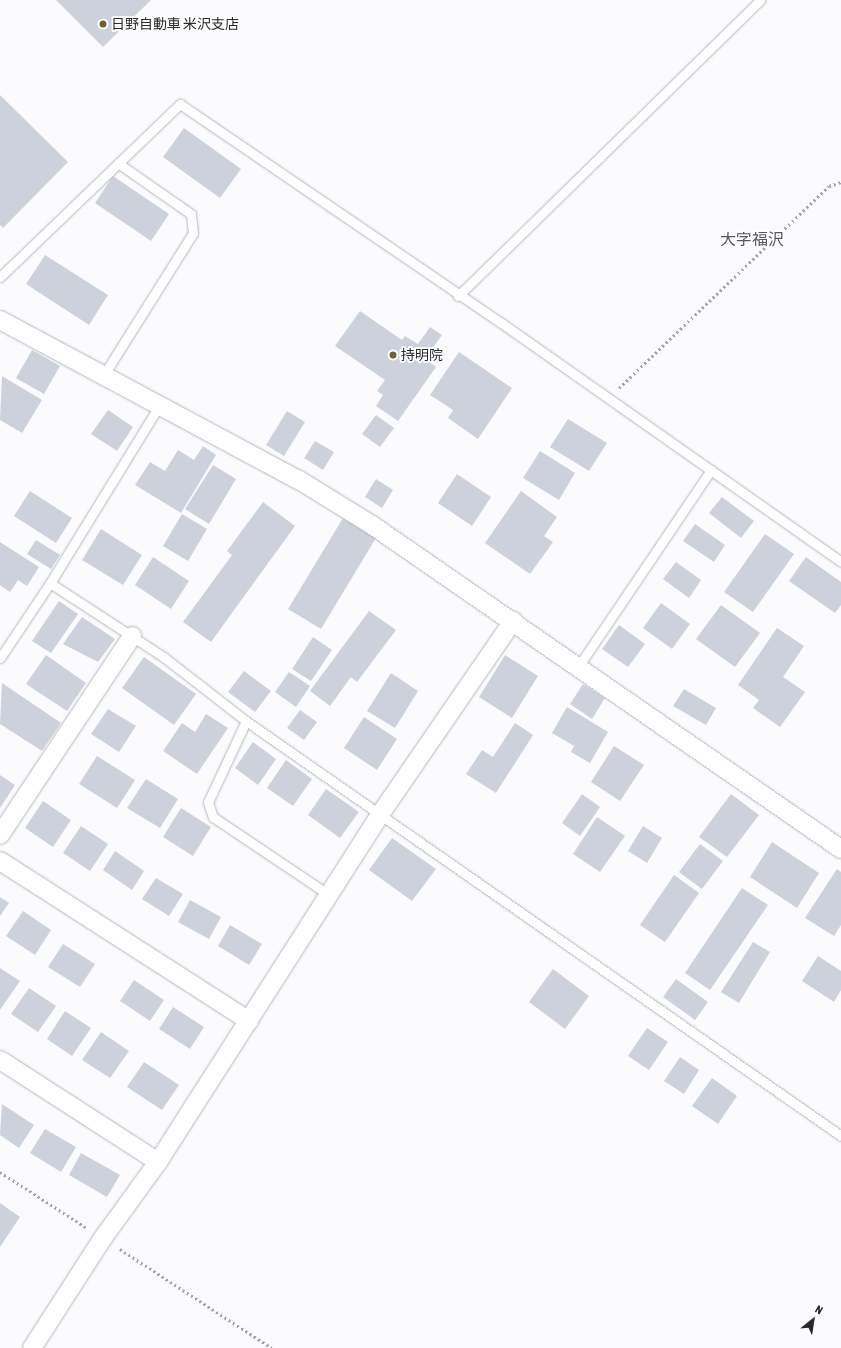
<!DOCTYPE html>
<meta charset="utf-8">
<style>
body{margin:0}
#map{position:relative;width:841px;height:1348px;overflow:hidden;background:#fbfbfd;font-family:"Asap Condensed","Noto Sans JP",sans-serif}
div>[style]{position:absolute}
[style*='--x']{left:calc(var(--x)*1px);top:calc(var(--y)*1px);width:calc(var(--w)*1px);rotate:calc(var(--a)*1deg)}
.building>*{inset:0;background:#cdd1db}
.path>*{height:2.5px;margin-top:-1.25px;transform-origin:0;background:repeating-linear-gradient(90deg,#a1a2a5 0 2px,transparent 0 5px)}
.roads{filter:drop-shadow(0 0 1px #b3b7c0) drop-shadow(0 0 1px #b3b7c0)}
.lane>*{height:9px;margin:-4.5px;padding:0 4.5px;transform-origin:4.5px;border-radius:4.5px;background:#fff}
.street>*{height:18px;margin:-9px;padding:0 9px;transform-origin:9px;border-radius:9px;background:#fff}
.dots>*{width:11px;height:11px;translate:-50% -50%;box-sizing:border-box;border:2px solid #fff;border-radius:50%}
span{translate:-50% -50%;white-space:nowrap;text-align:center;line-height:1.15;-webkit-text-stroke:3.5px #fff;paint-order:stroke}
.poi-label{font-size:14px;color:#26282c}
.left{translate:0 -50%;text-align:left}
.quarter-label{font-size:16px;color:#53575f}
.north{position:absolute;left:793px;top:1300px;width:40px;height:40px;-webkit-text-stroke:3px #fff;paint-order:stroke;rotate:30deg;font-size:11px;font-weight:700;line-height:16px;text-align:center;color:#26282c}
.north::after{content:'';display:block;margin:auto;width:14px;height:18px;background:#26282c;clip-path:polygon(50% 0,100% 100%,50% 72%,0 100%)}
</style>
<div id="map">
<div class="building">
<i style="clip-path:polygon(56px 0,151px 0,103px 47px)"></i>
<i style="clip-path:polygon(0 95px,68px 162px,3px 228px,0 225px)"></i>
<i style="clip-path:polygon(184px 128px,241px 169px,220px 198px,163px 157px)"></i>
<i style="clip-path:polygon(113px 176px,169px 214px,151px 241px,95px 203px)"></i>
<i style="clip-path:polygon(45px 255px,108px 295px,89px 325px,26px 284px)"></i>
<i style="clip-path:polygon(360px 311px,402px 340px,405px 336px,418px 344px,430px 327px,442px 335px,425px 359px,436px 367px,398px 421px,376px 406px,383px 395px,377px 391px,385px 380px,335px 346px)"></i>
<i style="clip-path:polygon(32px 350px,60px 366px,44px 394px,16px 378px)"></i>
<i style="clip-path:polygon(459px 352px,512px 388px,478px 439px,448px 418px,453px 410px,430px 395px)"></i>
<i style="clip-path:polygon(2px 376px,42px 400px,22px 433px,0 420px)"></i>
<i style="clip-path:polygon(108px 410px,133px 427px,117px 451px,91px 434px)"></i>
<i style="clip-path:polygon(287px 411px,305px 422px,284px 456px,266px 445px)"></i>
<i style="clip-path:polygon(376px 415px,394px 428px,380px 447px,362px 434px)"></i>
<i style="clip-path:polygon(568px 419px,607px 443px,589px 471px,550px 447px)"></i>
<i style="clip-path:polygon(315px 441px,334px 452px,323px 470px,304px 458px)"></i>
<i style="clip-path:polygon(203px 446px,216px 455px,181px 513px,135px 485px,150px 462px,165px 471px,178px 450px,194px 460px)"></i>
<i style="clip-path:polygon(540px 451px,575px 473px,559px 500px,523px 478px)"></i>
<i style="clip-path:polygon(213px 465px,236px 479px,209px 524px,185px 509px)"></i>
<i style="clip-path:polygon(457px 474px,491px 497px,472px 526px,438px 503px)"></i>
<i style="clip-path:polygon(376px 479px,393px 490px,382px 508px,365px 497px)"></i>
<i style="clip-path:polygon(30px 491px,72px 518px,56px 543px,14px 516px)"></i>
<i style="clip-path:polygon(521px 491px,557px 517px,544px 536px,553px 542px,530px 574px,485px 543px)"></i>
<i style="clip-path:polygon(722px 497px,754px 521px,741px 538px,709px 513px)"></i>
<i style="clip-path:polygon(263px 502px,295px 526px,211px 642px,183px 622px,232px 555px,227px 551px)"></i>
<i style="clip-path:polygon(182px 514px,207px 529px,188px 561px,163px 546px)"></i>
<i style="clip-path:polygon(343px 518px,376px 538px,321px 629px,288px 609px)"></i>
<i style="clip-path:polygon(695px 524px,725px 545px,714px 562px,683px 541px)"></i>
<i style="clip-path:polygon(101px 529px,142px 555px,123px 585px,82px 560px)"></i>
<i style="clip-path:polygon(765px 534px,794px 554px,753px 612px,724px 592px)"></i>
<i style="clip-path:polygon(36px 540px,60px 555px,51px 569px,27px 554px)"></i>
<i style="clip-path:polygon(0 542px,39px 567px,27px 586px,18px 580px,10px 592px,0 585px)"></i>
<i style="clip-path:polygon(153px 557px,189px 581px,171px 609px,135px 585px)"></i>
<i style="clip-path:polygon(806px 557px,841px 582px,841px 605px,835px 613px,789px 581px)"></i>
<i style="clip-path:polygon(676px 562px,701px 580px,689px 598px,663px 579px)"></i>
<i style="clip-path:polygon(59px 601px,78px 614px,51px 653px,32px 641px)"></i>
<i style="clip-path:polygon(661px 603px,690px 624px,672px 649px,643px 628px)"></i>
<i style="clip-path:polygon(721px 605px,760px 633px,735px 667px,696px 639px)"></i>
<i style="clip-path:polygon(369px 611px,396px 630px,357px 682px,351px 677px,330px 706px,310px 691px)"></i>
<i style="clip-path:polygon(82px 617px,115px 639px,98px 662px,63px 644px)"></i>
<i style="clip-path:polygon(619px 625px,645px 644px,628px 667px,602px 649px)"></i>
<i style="clip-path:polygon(777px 628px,804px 646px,783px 677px,805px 692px,780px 727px,753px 708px,759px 700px,738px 685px)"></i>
<i style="clip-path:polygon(313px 637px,332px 650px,311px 681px,292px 669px)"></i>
<i style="clip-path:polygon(46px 655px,86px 683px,67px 711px,26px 684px)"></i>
<i style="clip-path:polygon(505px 655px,538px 676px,512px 718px,479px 697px)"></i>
<i style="clip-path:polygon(144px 657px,196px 694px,174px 725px,122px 688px)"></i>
<i style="clip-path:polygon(244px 671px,271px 691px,255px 712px,228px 692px)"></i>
<i style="clip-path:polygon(289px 672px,310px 686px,296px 707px,275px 692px)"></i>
<i style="clip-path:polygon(391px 673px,418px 691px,395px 728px,367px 711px)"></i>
<i style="clip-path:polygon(2px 683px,61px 723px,42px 751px,0 724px)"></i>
<i style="clip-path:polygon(583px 684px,605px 698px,592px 719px,570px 704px)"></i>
<i style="clip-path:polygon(684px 689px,716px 708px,706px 725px,673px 706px)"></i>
<i style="clip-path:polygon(567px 707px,608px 732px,590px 763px,571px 752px,574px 746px,552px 733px)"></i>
<i style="clip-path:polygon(108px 709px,136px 726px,119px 752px,91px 734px)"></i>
<i style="clip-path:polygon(300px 710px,317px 722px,304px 740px,287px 728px)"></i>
<i style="clip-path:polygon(206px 714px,228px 728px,197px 774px,163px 751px,182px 723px,195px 732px)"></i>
<i style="clip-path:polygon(364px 717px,397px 739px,377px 770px,344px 748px)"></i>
<i style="clip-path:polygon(515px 723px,533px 735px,496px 793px,466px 774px,482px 750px,493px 757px)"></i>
<i style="clip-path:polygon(253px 742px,276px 759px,258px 785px,235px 768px)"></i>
<i style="clip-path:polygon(614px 746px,644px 765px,620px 801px,591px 782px)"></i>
<i style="clip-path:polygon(97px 756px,135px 780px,117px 808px,79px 784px)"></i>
<i style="clip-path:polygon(286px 760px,312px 779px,293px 806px,267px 788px)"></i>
<i style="clip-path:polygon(0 775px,15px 785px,0 808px)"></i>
<i style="clip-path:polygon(146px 779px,178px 799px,160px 828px,127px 808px)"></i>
<i style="clip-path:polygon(326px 789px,359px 812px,340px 838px,308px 815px)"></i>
<i style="clip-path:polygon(582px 794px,600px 807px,580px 836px,562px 823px)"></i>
<i style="clip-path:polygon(731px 794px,759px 815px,727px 857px,699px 837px)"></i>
<i style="clip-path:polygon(43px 801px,71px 820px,53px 847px,25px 828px)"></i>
<i style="clip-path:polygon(181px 808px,211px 827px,193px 856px,163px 837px)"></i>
<i style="clip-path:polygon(597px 817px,625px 836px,600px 872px,573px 854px)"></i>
<i style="clip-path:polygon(81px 826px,108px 844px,90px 871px,63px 853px)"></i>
<i style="clip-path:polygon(643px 826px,662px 838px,647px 863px,628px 851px)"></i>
<i style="clip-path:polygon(392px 838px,436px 869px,412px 901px,369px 870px)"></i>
<i style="clip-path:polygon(772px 842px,819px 873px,797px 908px,750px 877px)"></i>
<i style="clip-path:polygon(700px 844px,723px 861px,702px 889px,679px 872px)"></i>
<i style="clip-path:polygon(115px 851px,144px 871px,132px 890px,103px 870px)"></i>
<i style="clip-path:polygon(837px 869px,841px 872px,841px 925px,834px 936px,805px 918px)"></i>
<i style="clip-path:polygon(674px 875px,699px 893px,665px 942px,640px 925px)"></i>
<i style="clip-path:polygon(156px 878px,183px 894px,169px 916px,142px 899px)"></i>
<i style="clip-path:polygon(742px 888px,768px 905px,710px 990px,685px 973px)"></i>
<i style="clip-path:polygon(0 897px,9px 903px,0 916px)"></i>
<i style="clip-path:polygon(190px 900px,221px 917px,209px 939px,178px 922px)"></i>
<i style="clip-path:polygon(23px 911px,51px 930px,35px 955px,6px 936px)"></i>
<i style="clip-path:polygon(230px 925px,262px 944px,249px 965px,218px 946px)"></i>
<i style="clip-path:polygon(753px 942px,770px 952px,739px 1003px,721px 992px)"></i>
<i style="clip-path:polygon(63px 944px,95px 964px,80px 987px,48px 967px)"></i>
<i style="clip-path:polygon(818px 956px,841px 971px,841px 990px,834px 1002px,802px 981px)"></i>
<i style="clip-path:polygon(0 968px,20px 981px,0 1010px)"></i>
<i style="clip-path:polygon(553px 969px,589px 996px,565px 1029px,529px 1002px)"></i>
<i style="clip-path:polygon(676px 979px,708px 1002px,695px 1020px,663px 997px)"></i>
<i style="clip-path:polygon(134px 980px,164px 1000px,150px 1021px,120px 1001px)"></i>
<i style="clip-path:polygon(29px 988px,56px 1006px,38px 1032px,11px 1014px)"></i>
<i style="clip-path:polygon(173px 1007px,204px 1027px,190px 1049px,159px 1029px)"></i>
<i style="clip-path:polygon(65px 1011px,91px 1028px,72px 1056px,47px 1039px)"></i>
<i style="clip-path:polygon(647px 1028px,668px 1042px,649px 1070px,628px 1056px)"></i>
<i style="clip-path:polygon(101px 1032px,129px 1051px,110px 1078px,82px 1060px)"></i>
<i style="clip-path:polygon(680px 1057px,699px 1070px,684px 1094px,664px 1081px)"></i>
<i style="clip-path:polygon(144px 1062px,179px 1085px,162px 1110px,127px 1087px)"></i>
<i style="clip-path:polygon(712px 1078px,737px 1096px,718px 1124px,692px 1106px)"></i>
<i style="clip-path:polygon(2px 1104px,34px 1125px,19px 1148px,0 1135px)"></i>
<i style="clip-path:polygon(45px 1129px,76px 1147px,61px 1172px,30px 1153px)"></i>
<i style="clip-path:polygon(81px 1153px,120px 1175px,107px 1197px,69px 1175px)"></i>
<i style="clip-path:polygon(0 1203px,20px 1217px,0 1247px)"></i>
</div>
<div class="path">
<i style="--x:619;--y:388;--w:291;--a:-43.9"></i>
<i style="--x:829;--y:186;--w:13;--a:-18"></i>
<i style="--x:0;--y:1172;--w:103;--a:32.8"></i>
<i style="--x:120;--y:1249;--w:181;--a:33.1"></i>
</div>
<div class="roads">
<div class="lane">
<i style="--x:0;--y:277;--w:250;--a:-43.9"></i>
<i style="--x:180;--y:104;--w:387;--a:34.3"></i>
<i style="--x:500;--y:322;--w:417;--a:35.1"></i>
<i style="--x:458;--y:296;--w:423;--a:-44.4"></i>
<i style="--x:103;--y:376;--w:169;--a:-57.8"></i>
<i style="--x:193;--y:233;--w:19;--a:-96"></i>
<i style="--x:191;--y:214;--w:89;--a:-145.1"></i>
<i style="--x:159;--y:406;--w:208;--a:121.6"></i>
<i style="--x:50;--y:583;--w:137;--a:33.1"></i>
<i style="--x:165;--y:658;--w:103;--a:37.9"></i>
<i style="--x:246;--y:721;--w:725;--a:34.89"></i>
<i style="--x:0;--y:658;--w:90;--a:-56.3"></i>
<i style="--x:578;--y:667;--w:238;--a:-56"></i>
<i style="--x:246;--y:721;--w:89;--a:115.1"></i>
<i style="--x:208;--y:802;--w:16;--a:72"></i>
<i style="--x:213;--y:817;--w:140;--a:33.9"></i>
</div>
<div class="street">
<i style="--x:0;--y:320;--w:339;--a:28.2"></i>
<i style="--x:299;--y:480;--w:86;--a:31.7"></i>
<i style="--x:372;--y:525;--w:570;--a:34.64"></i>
<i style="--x:0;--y:835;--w:239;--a:-56.4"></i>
<i style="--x:0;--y:861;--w:296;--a:32.7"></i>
<i style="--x:0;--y:1060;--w:188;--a:32.8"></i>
<i style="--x:32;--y:1348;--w:131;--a:-57.2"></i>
<i style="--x:103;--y:1238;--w:94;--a:-54.1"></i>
<i style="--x:158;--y:1162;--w:411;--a:-57.4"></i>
<i style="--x:379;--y:816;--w:237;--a:-55.5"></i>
</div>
</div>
<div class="dots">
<i style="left:103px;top:24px;background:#74602f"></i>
<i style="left:393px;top:355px;background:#74602f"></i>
</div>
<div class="poi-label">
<span class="left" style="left:111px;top:24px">日野自動車 米沢支店</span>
<span class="left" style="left:401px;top:355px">持明院</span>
</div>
<div class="quarter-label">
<span style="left:752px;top:239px">大字福沢</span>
</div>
<div class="north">N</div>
</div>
